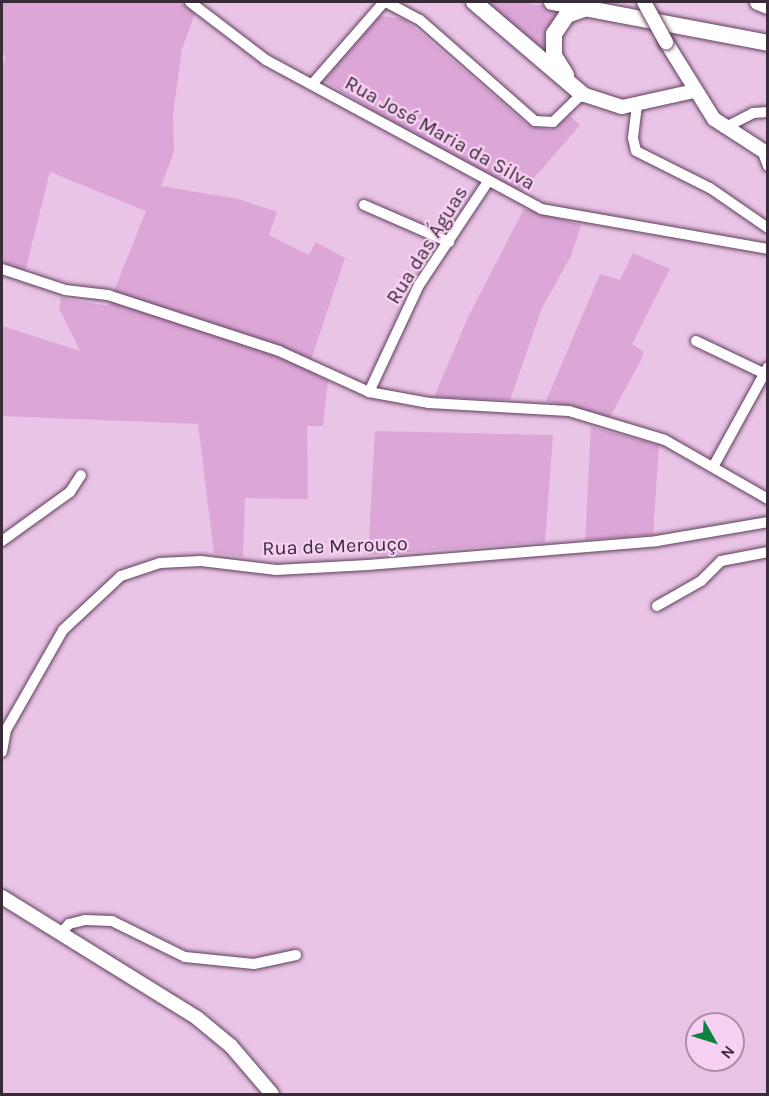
<!DOCTYPE html>
<meta charset="utf-8">
<style>
body{margin:0}
#map{position:relative;width:769px;height:1096px;overflow:hidden;background:#eac4e6;font-family:Karla,sans-serif}
div>[style]{position:absolute}
[style*='--x']{left:calc(var(--x)*1px);top:calc(var(--y)*1px);width:calc(var(--w)*1px);rotate:calc(var(--a)*1deg)}
.green>*{inset:0;background:#dca7d7}
.roads{filter:drop-shadow(0 0 2px #5e3f5c) drop-shadow(0 0 2px #5e3f5c)}
.minor>*{height:10px;margin:-5px;padding:0 5px;transform-origin:5px;border-radius:5px;background:#fff}
.tertiary>*{height:14px;margin:-7px;padding:0 7px;transform-origin:7px;border-radius:7px;background:#fff}
.primary>*{height:16px;margin:-8px;padding:0 8px;transform-origin:8px;border-radius:8px;background:#fff}
.trunk>*{height:16px;margin:-8px;padding:0 8px;transform-origin:8px;border-radius:8px;background:#fff}
.bridges{filter:drop-shadow(0 0 2px #5e3f5c) drop-shadow(0 0 2px #5e3f5c)}
.tertiary-bridge>*{height:14px;margin:-7px;padding:0 7px;transform-origin:7px;border-radius:7px;background:#fff}
span{translate:-50% -50%;white-space:nowrap;text-align:center;line-height:1.15;-webkit-text-stroke:4.5px #f7d1f3;paint-order:stroke}
.street-label{font-size:20px;color:#3a2b38}
.frame{position:absolute;inset:0;border:3px solid #3a2b38;pointer-events:none}
.north{position:absolute;left:685px;top:1012px;width:60px;height:60px;box-sizing:border-box;background:#f7d1f3;border:2px solid #ab8fa8;border-radius:50%;rotate:129deg;font-size:16px;font-weight:700;line-height:24px;text-align:center;color:#3a2b38}
.north::after{content:'';display:block;margin:auto;width:21px;height:27px;background:#0d833c;clip-path:polygon(50% 0,100% 100%,50% 72%,0 100%)}
</style>
<div id="map">
<div class="green">
<i style="clip-path:polygon(2px 2px,183px 2px,195px 13px,182px 49px,173px 114px,174px 152px,161px 186px,238px 199px,277px 212px,269px 235px,309px 255px,316px 242px,345px 258px,308px 369px,328px 381px,323px 426px,307px 426px,308px 499px,245px 498px,243px 557px,214px 553px,198px 424px,2px 416px,2px 326px,80px 351px,59px 308px,61px 298px,108px 306px,146px 211px,50px 172px,25px 272px,2px 262px,2px 66px,6px 56px,2px 54px)"></i>
<i style="clip-path:polygon(481px 2px,521px 2px,565px 9px,550px 61px)"></i>
<i style="clip-path:polygon(380px 16px,404px 19px,528px 125px,550px 130px,570px 116px,580px 125px,521px 193px,403px 130px,324px 80px)"></i>
<i style="clip-path:polygon(524px 209px,581px 225px,571px 256px,542px 308px,510px 400px,434px 397px,469px 315px)"></i>
<i style="clip-path:polygon(633px 253px,670px 269px,632px 344px,644px 352px,641px 360px,610px 417px,546px 401px,600px 274px,620px 280px)"></i>
<i style="clip-path:polygon(591px 427px,659px 445px,653px 535px,585px 540px)"></i>
<i style="clip-path:polygon(375px 431px,553px 435px,545px 542px,368px 555px)"></i>
</div>
<div class="roads">
<div class="minor">
<i style="--x:190;--y:2;--w:96;--a:37.3"></i>
<i style="--x:266;--y:60;--w:313;--a:28.4"></i>
<i style="--x:541;--y:209;--w:230;--a:10"></i>
<i style="--x:386;--y:2;--w:38;--a:28"></i>
<i style="--x:420;--y:20;--w:153;--a:41.3"></i>
<i style="--x:535;--y:121;--w:18;--a:3"></i>
<i style="--x:553;--y:122;--w:40;--a:-44"></i>
<i style="--x:314;--y:82;--w:106;--a:-48.8"></i>
<i style="--x:637;--y:105;--w:33;--a:97"></i>
<i style="--x:633;--y:138;--w:13;--a:77"></i>
<i style="--x:636;--y:151;--w:83;--a:26.6"></i>
<i style="--x:710;--y:188;--w:70;--a:34.6"></i>
<i style="--x:724;--y:128;--w:33;--a:-27"></i>
<i style="--x:753;--y:113;--w:15;--a:-4"></i>
<i style="--x:763;--y:153;--w:14;--a:69"></i>
<i style="--x:364;--y:205;--w:93;--a:23.5"></i>
<i style="--x:2;--y:269;--w:66;--a:18.4"></i>
<i style="--x:65;--y:290;--w:43;--a:6.6"></i>
<i style="--x:108;--y:295;--w:180;--a:18.1"></i>
<i style="--x:279;--y:351;--w:99;--a:24.5"></i>
<i style="--x:369;--y:392;--w:61;--a:10.4"></i>
<i style="--x:429;--y:403;--w:140;--a:3.3"></i>
<i style="--x:569;--y:411;--w:100;--a:16.8"></i>
<i style="--x:665;--y:440;--w:119;--a:29.8"></i>
<i style="--x:696;--y:341;--w:72;--a:25.5"></i>
<i style="--x:369;--y:392;--w:118;--a:-65"></i>
<i style="--x:419;--y:285;--w:123;--a:-56.3"></i>
<i style="--x:713;--y:467;--w:114;--a:-61.2"></i>
<i style="--x:2;--y:541;--w:84;--a:-35.8"></i>
<i style="--x:70;--y:492;--w:20;--a:-57"></i>
<i style="--x:657;--y:606;--w:51;--a:-29.6"></i>
<i style="--x:701;--y:581;--w:28;--a:-45"></i>
<i style="--x:721;--y:561;--w:48;--a:-10.8"></i>
<i style="--x:2;--y:752;--w:22;--a:-80"></i>
<i style="--x:6;--y:730;--w:115;--a:-60.3"></i>
<i style="--x:63;--y:630;--w:79;--a:-43"></i>
<i style="--x:121;--y:576;--w:41;--a:-18.4"></i>
<i style="--x:160;--y:563;--w:41;--a:-2.8"></i>
<i style="--x:201;--y:561;--w:76;--a:6.8"></i>
<i style="--x:276;--y:570;--w:92;--a:-3.1"></i>
<i style="--x:368;--y:565;--w:290;--a:-4.7"></i>
<i style="--x:657;--y:541;--w:113;--a:-9.7"></i>
<i style="--x:61;--y:933;--w:12;--a:-48"></i>
<i style="--x:69;--y:924;--w:16;--a:-14"></i>
<i style="--x:85;--y:920;--w:27;--a:2"></i>
<i style="--x:112;--y:921;--w:81;--a:26.3"></i>
<i style="--x:185;--y:957;--w:69;--a:5.8"></i>
<i style="--x:254;--y:964;--w:43;--a:-12.1"></i>
</div>
<div class="tertiary">
<i style="--x:666;--y:42;--w:91;--a:58.1"></i>
<i style="--x:714;--y:119;--w:64;--a:32.9"></i>
<i style="--x:582;--y:94;--w:42;--a:18"></i>
<i style="--x:622;--y:107;--w:74;--a:-12.5"></i>
<i style="--x:2;--y:897;--w:229;--a:31.8"></i>
<i style="--x:197;--y:1018;--w:44;--a:39.5"></i>
<i style="--x:231;--y:1046;--w:63;--a:49.5"></i>
</div>
<div class="primary">
<i style="--x:758;--y:2;--w:11;--a:22"></i>
</div>
<div class="trunk">
<i style="--x:474;--y:2;--w:142;--a:40.4"></i>
<i style="--x:552;--y:2;--w:220;--a:10.7"></i>
<i style="--x:566;--y:75;--w:22;--a:-122"></i>
<i style="--x:554;--y:56;--w:22;--a:-90"></i>
<i style="--x:554;--y:34;--w:23;--a:-56"></i>
<i style="--x:567;--y:15;--w:20;--a:-20"></i>
</div>
</div>
<div class="bridges">
<div class="tertiary-bridge">
<i style="--x:644;--y:2;--w:46;--a:61.2"></i>
</div>
</div>
<div class="street-label">
<span style="left:440px;top:133px;rotate:29deg">Rua José Maria da Silva</span>
<span style="left:427px;top:245px;rotate:-58deg">Rua das Águas</span>
<span style="left:335px;top:546px;rotate:-2deg">Rua de Merouço</span>
</div>
<div class="frame"></div>
<div class="north">N</div>
</div>
